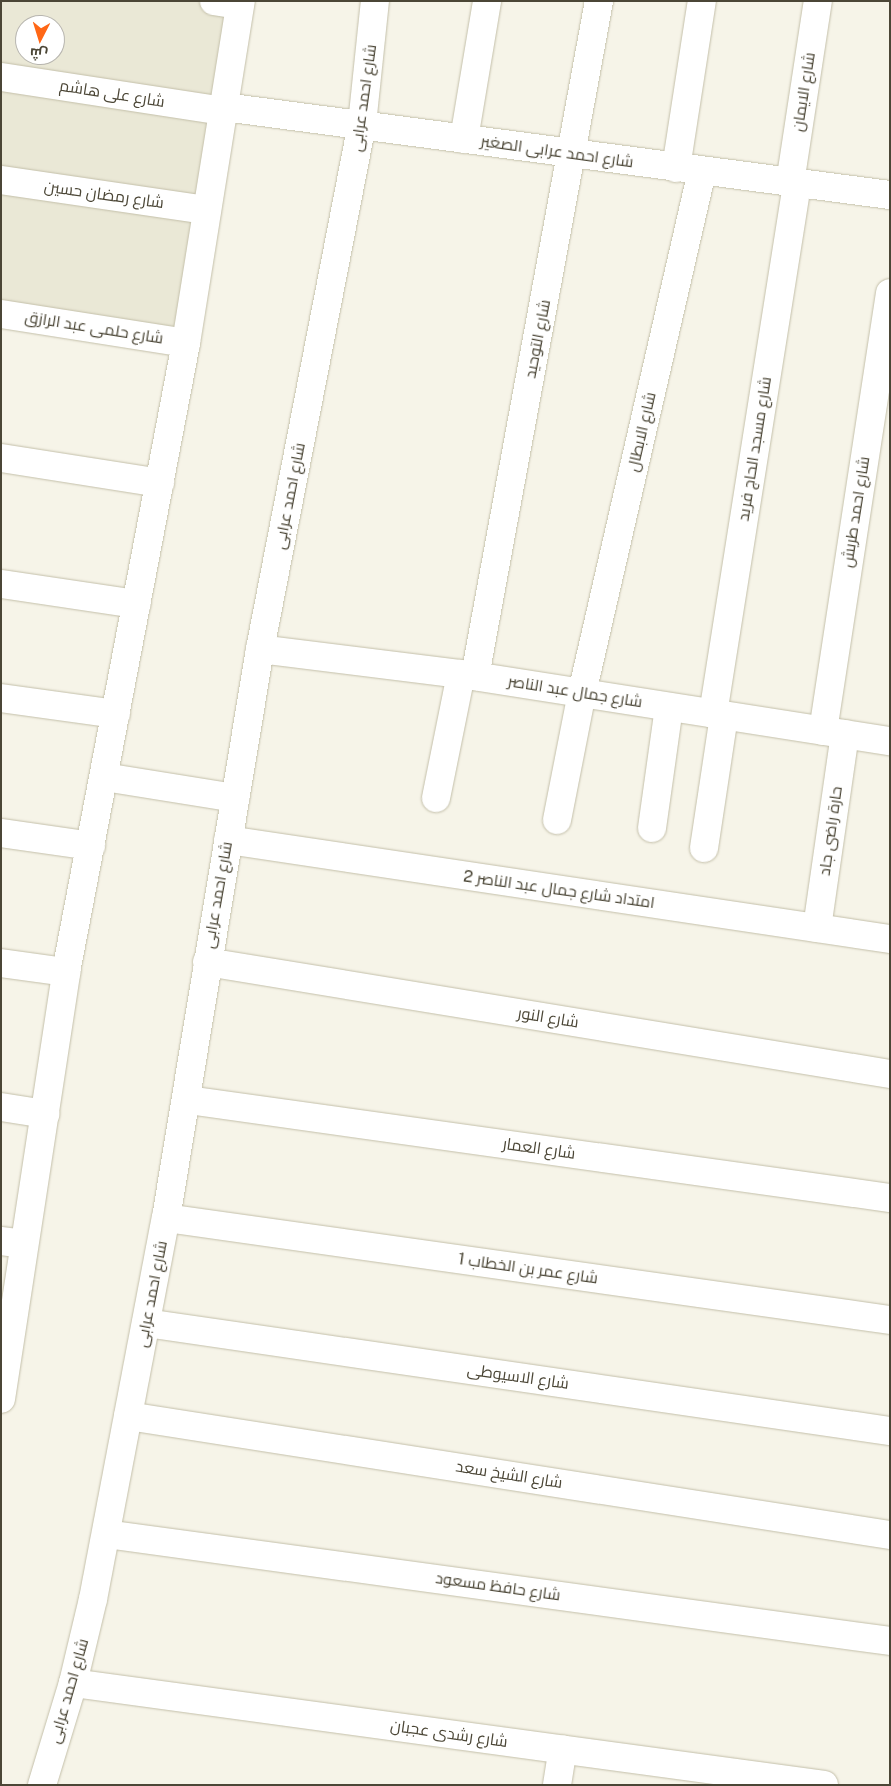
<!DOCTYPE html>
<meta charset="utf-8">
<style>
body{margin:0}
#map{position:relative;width:891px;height:1786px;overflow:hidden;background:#f6f4e8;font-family:"Public Sans",Cairo,sans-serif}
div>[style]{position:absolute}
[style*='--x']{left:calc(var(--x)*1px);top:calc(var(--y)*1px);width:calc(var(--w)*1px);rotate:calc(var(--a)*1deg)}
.residential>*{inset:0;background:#eae8d6}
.roads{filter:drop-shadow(0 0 1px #c3bfa9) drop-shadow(0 0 1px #c3bfa9)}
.minor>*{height:28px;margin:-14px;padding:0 14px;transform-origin:14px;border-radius:14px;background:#fff}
span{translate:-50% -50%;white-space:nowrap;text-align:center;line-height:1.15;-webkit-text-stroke:4px #fff;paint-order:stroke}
.street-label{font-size:16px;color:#4b4636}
.frame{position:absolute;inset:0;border:2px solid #4b4636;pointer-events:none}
.north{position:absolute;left:15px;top:15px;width:50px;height:50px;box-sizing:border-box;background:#fff;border:1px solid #b7b5af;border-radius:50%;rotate:185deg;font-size:14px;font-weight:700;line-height:20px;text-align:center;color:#4b4636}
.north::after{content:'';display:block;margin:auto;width:18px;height:22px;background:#ff6716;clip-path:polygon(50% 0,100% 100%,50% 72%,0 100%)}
</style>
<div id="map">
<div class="residential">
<i style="clip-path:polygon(evenodd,1px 1px,230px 1px,183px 340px,1px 311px,1px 1px,25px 25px,55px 25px,55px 55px,25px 55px,25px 25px)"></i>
</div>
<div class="roads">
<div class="minor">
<i style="--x:214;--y:1;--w:26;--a:9"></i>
<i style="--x:1;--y:77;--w:225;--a:8.7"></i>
<i style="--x:224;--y:107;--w:672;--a:7.53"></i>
<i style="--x:464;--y:139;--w:140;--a:-80.5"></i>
<i style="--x:676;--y:168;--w:169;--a:-81.2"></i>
<i style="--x:1;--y:180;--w:208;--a:8.3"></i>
<i style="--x:790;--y:183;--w:184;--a:-81.3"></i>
<i style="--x:1;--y:314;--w:187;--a:8.9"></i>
<i style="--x:1;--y:458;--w:161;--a:8.9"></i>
<i style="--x:1;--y:584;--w:137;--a:8.4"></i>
<i style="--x:260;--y:649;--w:203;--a:7.1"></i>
<i style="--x:461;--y:674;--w:434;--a:8.9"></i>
<i style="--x:475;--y:676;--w:686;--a:-79.59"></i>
<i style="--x:1;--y:698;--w:116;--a:7.9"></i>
<i style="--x:713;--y:714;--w:537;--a:-80.99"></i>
<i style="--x:823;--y:731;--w:443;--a:-81.3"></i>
<i style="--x:104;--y:777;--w:133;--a:9.1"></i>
<i style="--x:436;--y:798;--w:126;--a:-78.6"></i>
<i style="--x:557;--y:820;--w:129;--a:-78.9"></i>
<i style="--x:582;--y:693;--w:536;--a:-77.05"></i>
<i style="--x:652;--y:828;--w:122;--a:-82"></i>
<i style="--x:1;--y:833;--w:91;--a:8.2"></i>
<i style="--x:228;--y:840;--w:669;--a:8.51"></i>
<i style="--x:704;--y:848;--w:134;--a:-81.4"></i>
<i style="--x:817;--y:928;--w:196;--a:-81.8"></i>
<i style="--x:207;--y:962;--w:692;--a:9.31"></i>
<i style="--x:1;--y:963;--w:66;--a:7.9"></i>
<i style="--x:188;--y:1100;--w:709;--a:7.95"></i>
<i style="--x:1;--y:1107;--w:45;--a:9"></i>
<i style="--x:166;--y:1218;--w:731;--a:8.02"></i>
<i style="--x:1;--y:1241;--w:23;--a:7"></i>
<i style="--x:146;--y:1323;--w:752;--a:8.26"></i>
<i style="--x:1;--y:1399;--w:432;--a:-81.3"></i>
<i style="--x:66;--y:972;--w:640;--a:-79.2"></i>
<i style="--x:186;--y:343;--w:346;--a:-80.9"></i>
<i style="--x:128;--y:1416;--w:771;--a:8.88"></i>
<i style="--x:106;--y:1534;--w:791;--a:7.77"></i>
<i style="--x:73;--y:1683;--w:758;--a:7.73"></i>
<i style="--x:42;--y:1785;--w:107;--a:-73.1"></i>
<i style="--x:73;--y:1683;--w:86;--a:-76.6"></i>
<i style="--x:93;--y:1599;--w:388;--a:-79.2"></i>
<i style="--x:166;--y:1218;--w:577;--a:-80.62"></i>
<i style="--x:260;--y:649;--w:535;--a:-79.01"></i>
<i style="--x:362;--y:124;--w:124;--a:-84"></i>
<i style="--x:557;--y:1785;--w:36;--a:-81"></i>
</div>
</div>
<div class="street-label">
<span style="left:804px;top:92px;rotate:-81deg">شارع الايمان</span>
<span style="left:112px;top:94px;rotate:9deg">شارع على هاشم</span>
<span style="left:364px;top:98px;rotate:-82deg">شارع احمد عرابى</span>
<span style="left:557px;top:152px;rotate:8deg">شارع احمد عرابى الصغير</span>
<span style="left:104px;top:195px;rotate:8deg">شارع رمضان حسين</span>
<span style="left:94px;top:328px;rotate:9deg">شارع حلمى عبد الرازق</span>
<span style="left:538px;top:339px;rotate:-79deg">شارع التوحيد</span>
<span style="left:642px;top:432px;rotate:-77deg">شارع الابطال</span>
<span style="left:755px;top:449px;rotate:-81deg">شارع مسجد الحاج فريد</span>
<span style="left:290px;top:496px;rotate:-79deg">شارع احمد عرابى</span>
<span style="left:856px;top:512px;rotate:-81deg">شارع احمد طربش</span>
<span style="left:575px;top:692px;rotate:9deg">شارع جمال عبد الناصر</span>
<span style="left:831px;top:831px;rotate:-82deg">حارة راضى جاد</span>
<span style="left:559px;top:890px;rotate:8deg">امتداد شارع جمال عبد الناصر 2</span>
<span style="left:218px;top:895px;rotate:-80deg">شارع احمد عرابى</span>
<span style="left:548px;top:1018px;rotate:9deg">شارع النور</span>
<span style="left:539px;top:1149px;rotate:8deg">شارع العمار</span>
<span style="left:528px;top:1269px;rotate:8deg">شارع عمر بن الخطاب 1</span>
<span style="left:152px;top:1294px;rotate:-79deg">شارع احمد عرابى</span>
<span style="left:518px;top:1377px;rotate:8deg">شارع الاسيوطى</span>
<span style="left:509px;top:1475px;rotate:9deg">شارع الشيخ سعد</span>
<span style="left:498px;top:1587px;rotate:8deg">شارع حافظ مسعود</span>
<span style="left:69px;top:1691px;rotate:-74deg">شارع احمد عرابى</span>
<span style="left:449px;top:1734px;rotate:8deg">شارع رشدى عجبان</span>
</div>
<div class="frame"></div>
<div class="north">ش</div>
</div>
